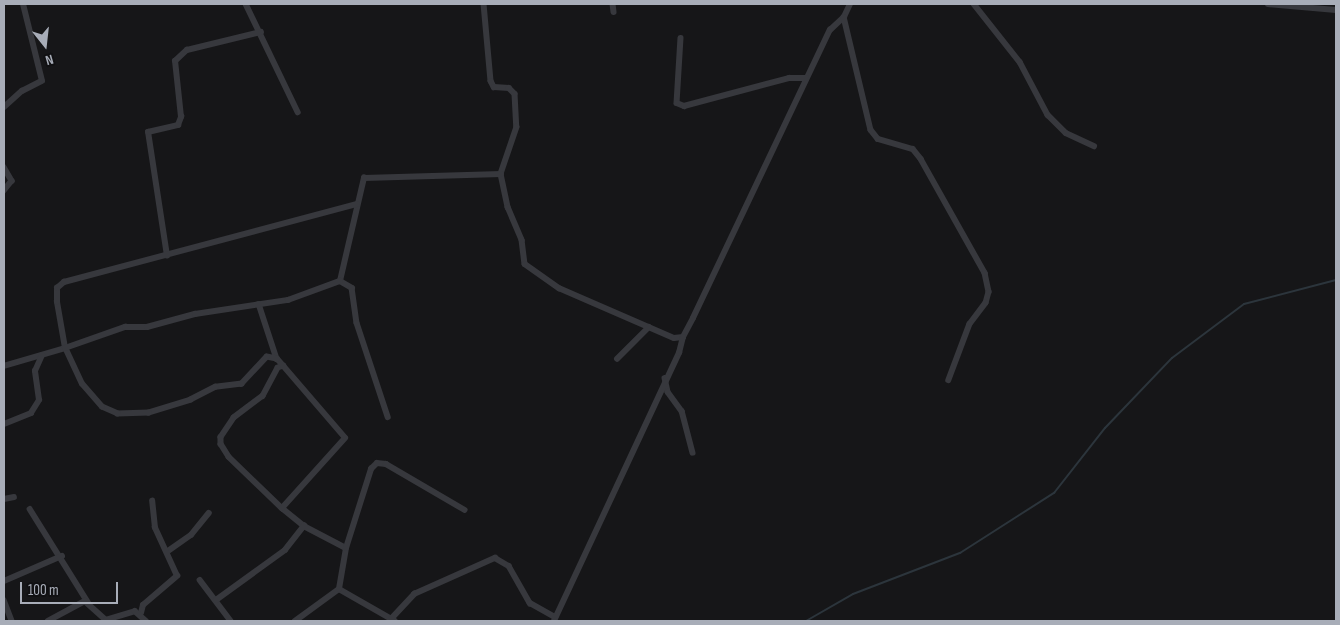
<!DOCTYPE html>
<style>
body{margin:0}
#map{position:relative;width:1340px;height:625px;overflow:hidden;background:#161618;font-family:"Sofia Sans Condensed",sans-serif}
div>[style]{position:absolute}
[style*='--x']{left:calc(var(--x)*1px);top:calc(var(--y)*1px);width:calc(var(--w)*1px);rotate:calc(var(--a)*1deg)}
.stream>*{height:2px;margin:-1px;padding:0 1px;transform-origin:1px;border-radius:1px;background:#2c353c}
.street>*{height:5.5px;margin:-2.75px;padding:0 2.75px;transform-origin:2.75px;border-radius:2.75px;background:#37383d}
span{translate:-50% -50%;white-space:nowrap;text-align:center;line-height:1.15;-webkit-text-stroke:4px #111113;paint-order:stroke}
.frame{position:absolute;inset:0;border:5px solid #a8adb8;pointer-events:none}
.north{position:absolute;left:20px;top:20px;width:50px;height:50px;-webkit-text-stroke:4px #111113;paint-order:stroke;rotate:164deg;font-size:14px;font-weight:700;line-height:20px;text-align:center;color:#a8adb8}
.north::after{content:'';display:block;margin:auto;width:18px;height:22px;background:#a8adb8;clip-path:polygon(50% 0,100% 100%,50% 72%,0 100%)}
.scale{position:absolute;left:20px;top:582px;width:98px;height:22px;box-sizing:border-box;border:2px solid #a8adb8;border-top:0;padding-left:6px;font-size:15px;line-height:18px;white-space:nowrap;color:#a8adb8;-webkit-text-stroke:4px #111113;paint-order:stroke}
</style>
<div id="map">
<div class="stream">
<i style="--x:806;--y:621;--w:54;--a:-29.9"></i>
<i style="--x:853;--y:594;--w:115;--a:-21"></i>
<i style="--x:960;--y:553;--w:112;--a:-32.6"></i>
<i style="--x:1054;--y:493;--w:83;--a:-51.9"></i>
<i style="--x:1105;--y:428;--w:97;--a:-46.3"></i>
<i style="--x:1172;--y:358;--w:90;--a:-36.9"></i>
<i style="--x:1244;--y:304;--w:95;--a:-14.6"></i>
</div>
<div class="street">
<i style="--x:246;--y:4;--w:120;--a:64.3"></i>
<i style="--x:484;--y:4;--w:77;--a:84.8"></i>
<i style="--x:491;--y:81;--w:7;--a:63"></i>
<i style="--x:494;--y:87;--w:15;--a:4"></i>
<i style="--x:509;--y:88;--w:8;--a:45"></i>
<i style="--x:515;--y:94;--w:33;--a:87"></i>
<i style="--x:517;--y:127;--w:50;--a:108.8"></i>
<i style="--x:501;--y:174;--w:34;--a:78"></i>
<i style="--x:508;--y:207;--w:36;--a:67"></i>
<i style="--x:522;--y:240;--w:24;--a:83"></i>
<i style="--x:525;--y:264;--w:42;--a:35.2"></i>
<i style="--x:559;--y:288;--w:125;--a:23.5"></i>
<i style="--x:674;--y:338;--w:9;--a:-6"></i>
<i style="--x:683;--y:337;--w:21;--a:-62"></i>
<i style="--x:693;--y:318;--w:319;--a:-64.6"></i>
<i style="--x:830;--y:30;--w:19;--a:-43"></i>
<i style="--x:844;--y:17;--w:14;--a:-65"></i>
<i style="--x:613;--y:4;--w:8;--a:83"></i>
<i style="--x:974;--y:4;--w:74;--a:51.6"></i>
<i style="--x:1020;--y:62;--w:60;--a:62.2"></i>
<i style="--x:1048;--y:115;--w:25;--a:45"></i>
<i style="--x:1066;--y:133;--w:31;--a:25"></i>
<i style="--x:1268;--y:4;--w:68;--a:5"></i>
<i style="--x:844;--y:17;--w:116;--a:76.6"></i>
<i style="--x:871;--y:130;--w:11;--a:52"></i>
<i style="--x:878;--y:139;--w:36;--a:16"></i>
<i style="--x:913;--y:149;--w:13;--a:51"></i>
<i style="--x:921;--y:159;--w:131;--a:60.7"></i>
<i style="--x:985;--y:273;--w:19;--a:78"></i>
<i style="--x:989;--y:292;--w:11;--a:105"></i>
<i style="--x:986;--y:303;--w:26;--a:127"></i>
<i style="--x:970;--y:324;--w:60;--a:110.6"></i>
<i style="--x:681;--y:38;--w:65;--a:93.5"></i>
<i style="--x:677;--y:103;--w:8;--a:23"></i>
<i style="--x:684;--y:106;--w:109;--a:-14.9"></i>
<i style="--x:789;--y:78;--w:17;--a:0"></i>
<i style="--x:4;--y:107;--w:24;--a:-42"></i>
<i style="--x:22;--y:91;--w:22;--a:-27"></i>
<i style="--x:42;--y:81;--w:79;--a:-103.9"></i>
<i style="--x:4;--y:167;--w:16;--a:60"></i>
<i style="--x:12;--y:181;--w:13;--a:129"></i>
<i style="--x:167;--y:256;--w:125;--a:-98.7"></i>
<i style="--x:148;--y:132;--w:31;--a:-13"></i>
<i style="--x:178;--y:125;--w:9;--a:-69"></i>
<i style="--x:181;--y:117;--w:56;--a:-96.1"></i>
<i style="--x:175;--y:61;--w:16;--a:-43"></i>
<i style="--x:187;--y:50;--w:76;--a:-13.7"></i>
<i style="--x:340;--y:281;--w:106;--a:-76.9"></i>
<i style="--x:364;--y:178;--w:137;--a:-1.7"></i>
<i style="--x:340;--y:281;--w:14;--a:30"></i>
<i style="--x:352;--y:288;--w:35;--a:82"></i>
<i style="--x:357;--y:323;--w:99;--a:71.7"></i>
<i style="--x:259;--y:304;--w:58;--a:71.9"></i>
<i style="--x:617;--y:359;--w:45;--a:-45"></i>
<i style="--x:4;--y:366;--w:64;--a:-16.4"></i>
<i style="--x:65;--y:348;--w:47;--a:-99.9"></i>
<i style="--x:57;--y:302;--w:14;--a:-90"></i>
<i style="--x:57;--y:288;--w:9;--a:-41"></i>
<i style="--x:64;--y:282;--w:303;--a:-14.9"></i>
<i style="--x:284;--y:366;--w:6;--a:162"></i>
<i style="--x:278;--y:368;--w:32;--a:118"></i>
<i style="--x:263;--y:396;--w:36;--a:143"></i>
<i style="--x:234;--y:418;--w:23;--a:124"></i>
<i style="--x:221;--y:437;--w:7;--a:90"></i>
<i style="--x:221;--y:444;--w:15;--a:58"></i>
<i style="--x:229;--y:457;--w:74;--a:43.9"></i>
<i style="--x:282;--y:508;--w:28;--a:39"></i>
<i style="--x:304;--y:526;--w:47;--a:27.6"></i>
<i style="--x:665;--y:378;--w:14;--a:78"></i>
<i style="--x:668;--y:392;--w:24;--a:54"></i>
<i style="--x:682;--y:411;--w:43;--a:75.3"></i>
<i style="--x:4;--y:424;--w:29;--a:-22"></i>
<i style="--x:31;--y:413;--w:15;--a:-58"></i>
<i style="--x:39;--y:400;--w:29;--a:-98"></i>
<i style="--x:35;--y:371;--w:17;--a:-66"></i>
<i style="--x:4;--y:499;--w:10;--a:-11"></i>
<i style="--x:282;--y:508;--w:94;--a:-48"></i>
<i style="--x:345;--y:438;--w:104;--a:-130.7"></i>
<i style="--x:277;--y:359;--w:10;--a:-169"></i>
<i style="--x:267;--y:357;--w:37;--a:133"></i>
<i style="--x:242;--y:384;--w:26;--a:173"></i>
<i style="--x:216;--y:387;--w:28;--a:153"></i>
<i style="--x:191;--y:400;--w:44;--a:162.8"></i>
<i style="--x:149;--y:413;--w:31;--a:178"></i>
<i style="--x:118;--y:414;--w:17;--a:-156"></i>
<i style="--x:102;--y:407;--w:30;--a:-131"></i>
<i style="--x:82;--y:384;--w:40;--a:-115"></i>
<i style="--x:65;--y:348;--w:64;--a:-19.3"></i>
<i style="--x:125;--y:327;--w:22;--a:0"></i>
<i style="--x:147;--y:327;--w:50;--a:-15.2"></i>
<i style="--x:195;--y:314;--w:94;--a:-8.6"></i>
<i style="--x:288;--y:300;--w:55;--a:-20.1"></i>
<i style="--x:30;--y:509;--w:110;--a:58.1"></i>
<i style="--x:168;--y:551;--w:28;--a:-35"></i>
<i style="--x:191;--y:535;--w:28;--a:-51"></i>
<i style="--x:200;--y:580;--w:51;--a:52.9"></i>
<i style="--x:4;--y:581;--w:63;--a:-23.3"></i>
<i style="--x:339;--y:589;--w:64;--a:29.7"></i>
<i style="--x:4;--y:600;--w:22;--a:69"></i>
<i style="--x:216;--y:600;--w:85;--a:-35.9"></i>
<i style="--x:285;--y:550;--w:31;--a:-52"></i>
<i style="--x:141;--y:613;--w:8;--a:-76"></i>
<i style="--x:143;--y:605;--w:45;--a:-40.5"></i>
<i style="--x:177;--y:576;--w:53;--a:-114.6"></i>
<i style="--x:155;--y:528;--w:27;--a:-96"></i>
<i style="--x:392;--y:618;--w:33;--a:-47"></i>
<i style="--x:414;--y:594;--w:89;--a:-24"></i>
<i style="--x:495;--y:558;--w:16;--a:30"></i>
<i style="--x:509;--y:566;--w:43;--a:60.4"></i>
<i style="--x:530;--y:603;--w:29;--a:29"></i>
<i style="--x:48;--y:621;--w:42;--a:-28.4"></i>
<i style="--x:85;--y:601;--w:28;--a:42"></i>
<i style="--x:106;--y:620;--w:30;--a:-17"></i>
<i style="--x:135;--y:611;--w:15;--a:42"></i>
<i style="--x:295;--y:621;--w:54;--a:-36"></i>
<i style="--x:339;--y:589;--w:42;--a:-80.3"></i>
<i style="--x:346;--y:548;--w:83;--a:-72.4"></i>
<i style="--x:371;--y:469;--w:8;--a:-45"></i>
<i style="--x:377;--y:463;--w:9;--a:6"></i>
<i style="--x:386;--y:464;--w:91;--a:30.2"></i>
<i style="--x:554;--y:621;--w:296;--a:-65"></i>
<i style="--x:679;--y:353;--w:16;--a:-76"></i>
</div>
<div class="frame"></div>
<div class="north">N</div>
<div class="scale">100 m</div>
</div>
